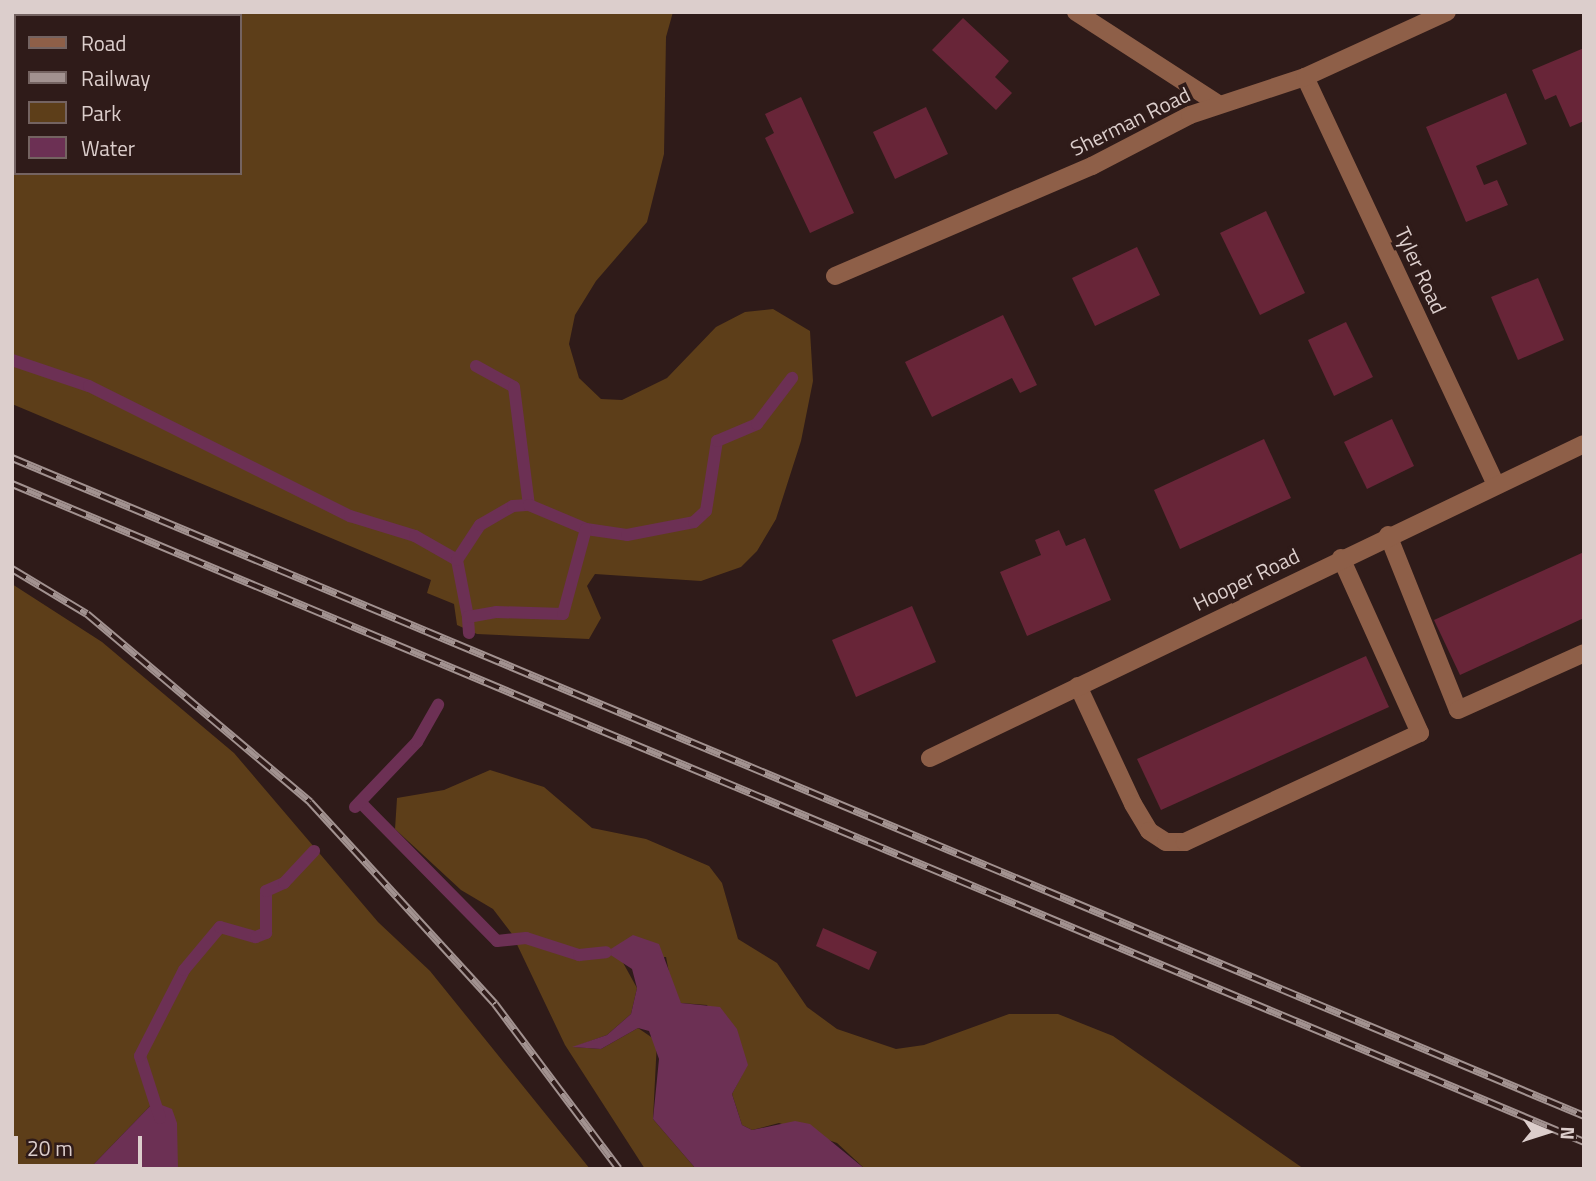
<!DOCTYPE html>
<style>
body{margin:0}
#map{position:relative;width:1596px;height:1181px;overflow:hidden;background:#2f1b19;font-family:"Titillium Web",sans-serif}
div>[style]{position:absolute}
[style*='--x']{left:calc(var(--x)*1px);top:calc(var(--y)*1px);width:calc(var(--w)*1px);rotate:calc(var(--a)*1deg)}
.green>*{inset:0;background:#5d3e19}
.water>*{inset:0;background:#6c3054}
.stream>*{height:12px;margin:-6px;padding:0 6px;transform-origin:6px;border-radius:6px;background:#6c3054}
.building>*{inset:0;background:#682538}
.minor>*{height:18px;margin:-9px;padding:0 9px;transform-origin:9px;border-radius:9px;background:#8e5f48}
.rail>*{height:8px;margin-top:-4px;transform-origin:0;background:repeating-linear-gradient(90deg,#2f1b19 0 16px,#a29290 0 32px);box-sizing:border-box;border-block:2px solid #a29290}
span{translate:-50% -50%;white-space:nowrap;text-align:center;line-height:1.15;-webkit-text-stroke:7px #2f1b19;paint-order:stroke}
.street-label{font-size:21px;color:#dccecc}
.frame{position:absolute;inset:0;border:14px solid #dccecc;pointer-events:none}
.legend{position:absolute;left:14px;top:14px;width:228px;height:161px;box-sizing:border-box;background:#2f1b19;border:2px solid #746361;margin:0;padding:9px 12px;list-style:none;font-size:21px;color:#dccecc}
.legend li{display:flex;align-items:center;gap:14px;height:35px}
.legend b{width:35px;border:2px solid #746361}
.north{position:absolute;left:1512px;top:1097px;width:70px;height:70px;-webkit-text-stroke:5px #2f1b19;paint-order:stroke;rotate:93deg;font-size:19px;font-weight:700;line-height:28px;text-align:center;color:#dccecc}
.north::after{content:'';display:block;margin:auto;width:24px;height:32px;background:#dccecc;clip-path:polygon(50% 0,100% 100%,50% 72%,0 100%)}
.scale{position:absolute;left:14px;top:1136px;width:128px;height:32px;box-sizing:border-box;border:4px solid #dccecc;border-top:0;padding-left:9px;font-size:21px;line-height:24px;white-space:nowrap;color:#dccecc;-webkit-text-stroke:5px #2f1b19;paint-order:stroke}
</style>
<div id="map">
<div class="green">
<i style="clip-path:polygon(evenodd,12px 12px,673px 12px,666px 37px,664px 154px,647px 222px,596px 281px,575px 315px,569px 344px,579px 378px,601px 399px,622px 400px,667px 378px,716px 327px,745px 312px,773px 309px,810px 331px,813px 381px,801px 441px,776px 519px,757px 551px,741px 567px,701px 581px,595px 574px,587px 586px,601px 618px,589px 639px,477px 634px,457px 625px,454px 604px,427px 593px,431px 580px,12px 404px,12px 12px,16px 16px,240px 16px,240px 173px,16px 173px,16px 16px)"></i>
<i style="clip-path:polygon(12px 584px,102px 642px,234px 753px,378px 922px,430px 971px,590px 1169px,178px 1169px,154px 1102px,89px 1169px,12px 1169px)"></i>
<i style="clip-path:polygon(490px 770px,544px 787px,592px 828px,646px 839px,709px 866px,722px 883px,738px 939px,777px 963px,807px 1007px,837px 1029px,896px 1049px,924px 1045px,1009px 1014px,1058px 1014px,1113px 1036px,1304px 1169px,865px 1169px,837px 1143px,779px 1123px,752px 1130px,742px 1125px,732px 1094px,742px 1075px,707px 1005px,681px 1003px,673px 993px,666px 957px,621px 959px,637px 988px,631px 1014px,607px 1035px,574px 1047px,601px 1049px,638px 1028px,657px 1041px,653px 1119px,696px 1169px,645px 1169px,565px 1045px,512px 934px,493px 909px,461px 890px,395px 829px,397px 798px,444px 790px)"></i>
</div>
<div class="water">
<i style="clip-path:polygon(633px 935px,659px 944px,681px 1003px,720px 1007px,737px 1029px,748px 1065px,732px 1094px,742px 1125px,752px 1130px,795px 1121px,810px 1124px,865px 1169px,696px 1169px,653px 1119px,659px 1059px,649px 1031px,638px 1028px,601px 1049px,572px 1047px,607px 1035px,631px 1014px,637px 988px,632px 969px,606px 952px)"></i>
<i style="clip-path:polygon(154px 1102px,172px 1109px,177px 1123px,178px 1169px,89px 1169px)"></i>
</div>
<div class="stream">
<i style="--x:12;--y:360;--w:81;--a:18.7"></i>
<i style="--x:89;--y:386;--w:292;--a:26.5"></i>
<i style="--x:350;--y:516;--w:68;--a:17.1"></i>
<i style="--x:415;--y:536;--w:48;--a:29.7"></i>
<i style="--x:476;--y:366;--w:43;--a:28.9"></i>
<i style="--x:514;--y:387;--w:119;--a:82.8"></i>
<i style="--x:468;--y:617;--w:58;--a:-100.9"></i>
<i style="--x:457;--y:560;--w:42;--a:-56.7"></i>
<i style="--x:480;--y:525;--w:38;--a:-30"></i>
<i style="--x:513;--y:506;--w:16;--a:-4"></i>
<i style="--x:529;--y:505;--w:62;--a:22.8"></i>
<i style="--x:586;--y:529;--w:41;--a:8.3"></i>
<i style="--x:627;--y:535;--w:68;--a:-11"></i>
<i style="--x:694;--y:522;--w:16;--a:-43"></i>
<i style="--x:706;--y:511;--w:71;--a:-81.1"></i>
<i style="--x:717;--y:441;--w:43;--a:-23"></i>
<i style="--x:757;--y:424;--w:58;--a:-52.7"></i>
<i style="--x:469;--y:633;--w:16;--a:-94"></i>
<i style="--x:468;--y:617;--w:28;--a:-10"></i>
<i style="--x:496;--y:612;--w:67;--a:1.7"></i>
<i style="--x:563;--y:614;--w:88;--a:-74.9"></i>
<i style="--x:360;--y:802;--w:195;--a:45.4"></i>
<i style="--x:497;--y:941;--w:29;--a:-6"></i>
<i style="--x:526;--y:938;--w:56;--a:17.8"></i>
<i style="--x:579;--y:955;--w:27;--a:-6"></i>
<i style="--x:355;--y:807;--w:90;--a:-46.4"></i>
<i style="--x:417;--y:742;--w:43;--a:-60.4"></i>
<i style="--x:160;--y:1118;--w:65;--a:-107.9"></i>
<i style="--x:140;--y:1056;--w:97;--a:-62.9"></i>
<i style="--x:184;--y:970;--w:56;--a:-50.1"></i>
<i style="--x:220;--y:927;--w:37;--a:16"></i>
<i style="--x:256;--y:937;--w:11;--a:-22"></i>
<i style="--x:266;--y:933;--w:42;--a:-90"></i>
<i style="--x:266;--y:891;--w:20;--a:-24"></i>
<i style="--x:284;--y:883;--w:44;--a:-46.8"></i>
</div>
<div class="building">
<i style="clip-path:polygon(963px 18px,1009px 61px,995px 77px,1012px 93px,996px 110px,932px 50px)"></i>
<i style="clip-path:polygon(1584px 48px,1584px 121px,1570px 127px,1556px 95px,1545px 100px,1532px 70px)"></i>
<i style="clip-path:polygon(1506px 93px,1527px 144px,1476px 166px,1484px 185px,1497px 180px,1508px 205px,1466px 222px,1426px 127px)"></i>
<i style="clip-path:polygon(801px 97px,854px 213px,810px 233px,765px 138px,774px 133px,765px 114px)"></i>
<i style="clip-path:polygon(926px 107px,948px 154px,895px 179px,873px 132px)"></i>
<i style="clip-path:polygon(1266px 211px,1305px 293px,1260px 315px,1220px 233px)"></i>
<i style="clip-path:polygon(1137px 247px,1160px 295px,1095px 326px,1072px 278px)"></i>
<i style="clip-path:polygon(1538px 278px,1564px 340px,1518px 360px,1491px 297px)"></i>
<i style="clip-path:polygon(1003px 315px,1037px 385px,1020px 393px,1012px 378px,932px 417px,905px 362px)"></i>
<i style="clip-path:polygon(1346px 322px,1373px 377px,1334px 396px,1308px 340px)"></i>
<i style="clip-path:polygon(1392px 419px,1414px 466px,1367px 489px,1344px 442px)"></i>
<i style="clip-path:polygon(1264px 439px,1291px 498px,1180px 549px,1154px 490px)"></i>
<i style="clip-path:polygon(1059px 530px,1066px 546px,1085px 538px,1111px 600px,1027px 636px,1000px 572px,1041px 555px,1035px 540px)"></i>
<i style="clip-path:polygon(1584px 552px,1584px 618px,1460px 675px,1434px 620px)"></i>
<i style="clip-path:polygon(912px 606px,936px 662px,856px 697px,832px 640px)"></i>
<i style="clip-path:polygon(1366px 656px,1389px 707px,1161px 810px,1137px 759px)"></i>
<i style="clip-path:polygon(823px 928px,877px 952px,869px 970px,816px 946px)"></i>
</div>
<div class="minor">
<i style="--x:1076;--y:12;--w:169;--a:32.9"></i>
<i style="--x:1305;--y:77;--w:448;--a:64.9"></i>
<i style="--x:835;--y:276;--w:280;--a:-23.2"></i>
<i style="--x:1092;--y:166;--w:110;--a:-27.5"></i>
<i style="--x:1190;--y:115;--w:121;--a:-18.3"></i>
<i style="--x:1305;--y:77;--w:156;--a:-24.6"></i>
<i style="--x:1388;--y:535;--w:188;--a:68.2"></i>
<i style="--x:1458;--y:710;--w:138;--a:-24.3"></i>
<i style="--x:1078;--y:686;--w:130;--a:65"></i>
<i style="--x:1133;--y:804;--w:31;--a:59"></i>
<i style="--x:1149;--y:831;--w:20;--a:33"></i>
<i style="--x:1166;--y:842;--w:19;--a:0"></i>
<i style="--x:1185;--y:842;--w:259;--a:-24.9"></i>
<i style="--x:1420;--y:733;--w:192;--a:-114.3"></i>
<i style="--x:930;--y:758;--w:725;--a:-25.65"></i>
</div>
<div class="rail">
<i style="--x:12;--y:458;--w:1704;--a:22.71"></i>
<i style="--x:12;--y:484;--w:1704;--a:22.71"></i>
<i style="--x:12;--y:569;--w:87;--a:31"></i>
<i style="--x:87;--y:614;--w:292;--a:40.1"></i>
<i style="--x:310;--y:802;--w:274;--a:47.5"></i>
<i style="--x:495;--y:1004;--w:206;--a:53.1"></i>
</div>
<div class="street-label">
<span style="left:1130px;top:121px;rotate:-26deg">Sherman Road</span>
<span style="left:1421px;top:270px;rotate:65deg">Tyler Road</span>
<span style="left:1246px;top:579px;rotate:-26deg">Hooper Road</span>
</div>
<div class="frame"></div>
<ul class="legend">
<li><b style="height:9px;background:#8e5f48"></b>Road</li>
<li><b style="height:9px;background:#a29290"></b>Railway</li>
<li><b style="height:19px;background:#5d3e19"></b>Park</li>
<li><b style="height:19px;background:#6c3054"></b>Water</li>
</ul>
<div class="north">N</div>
<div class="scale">20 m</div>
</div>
